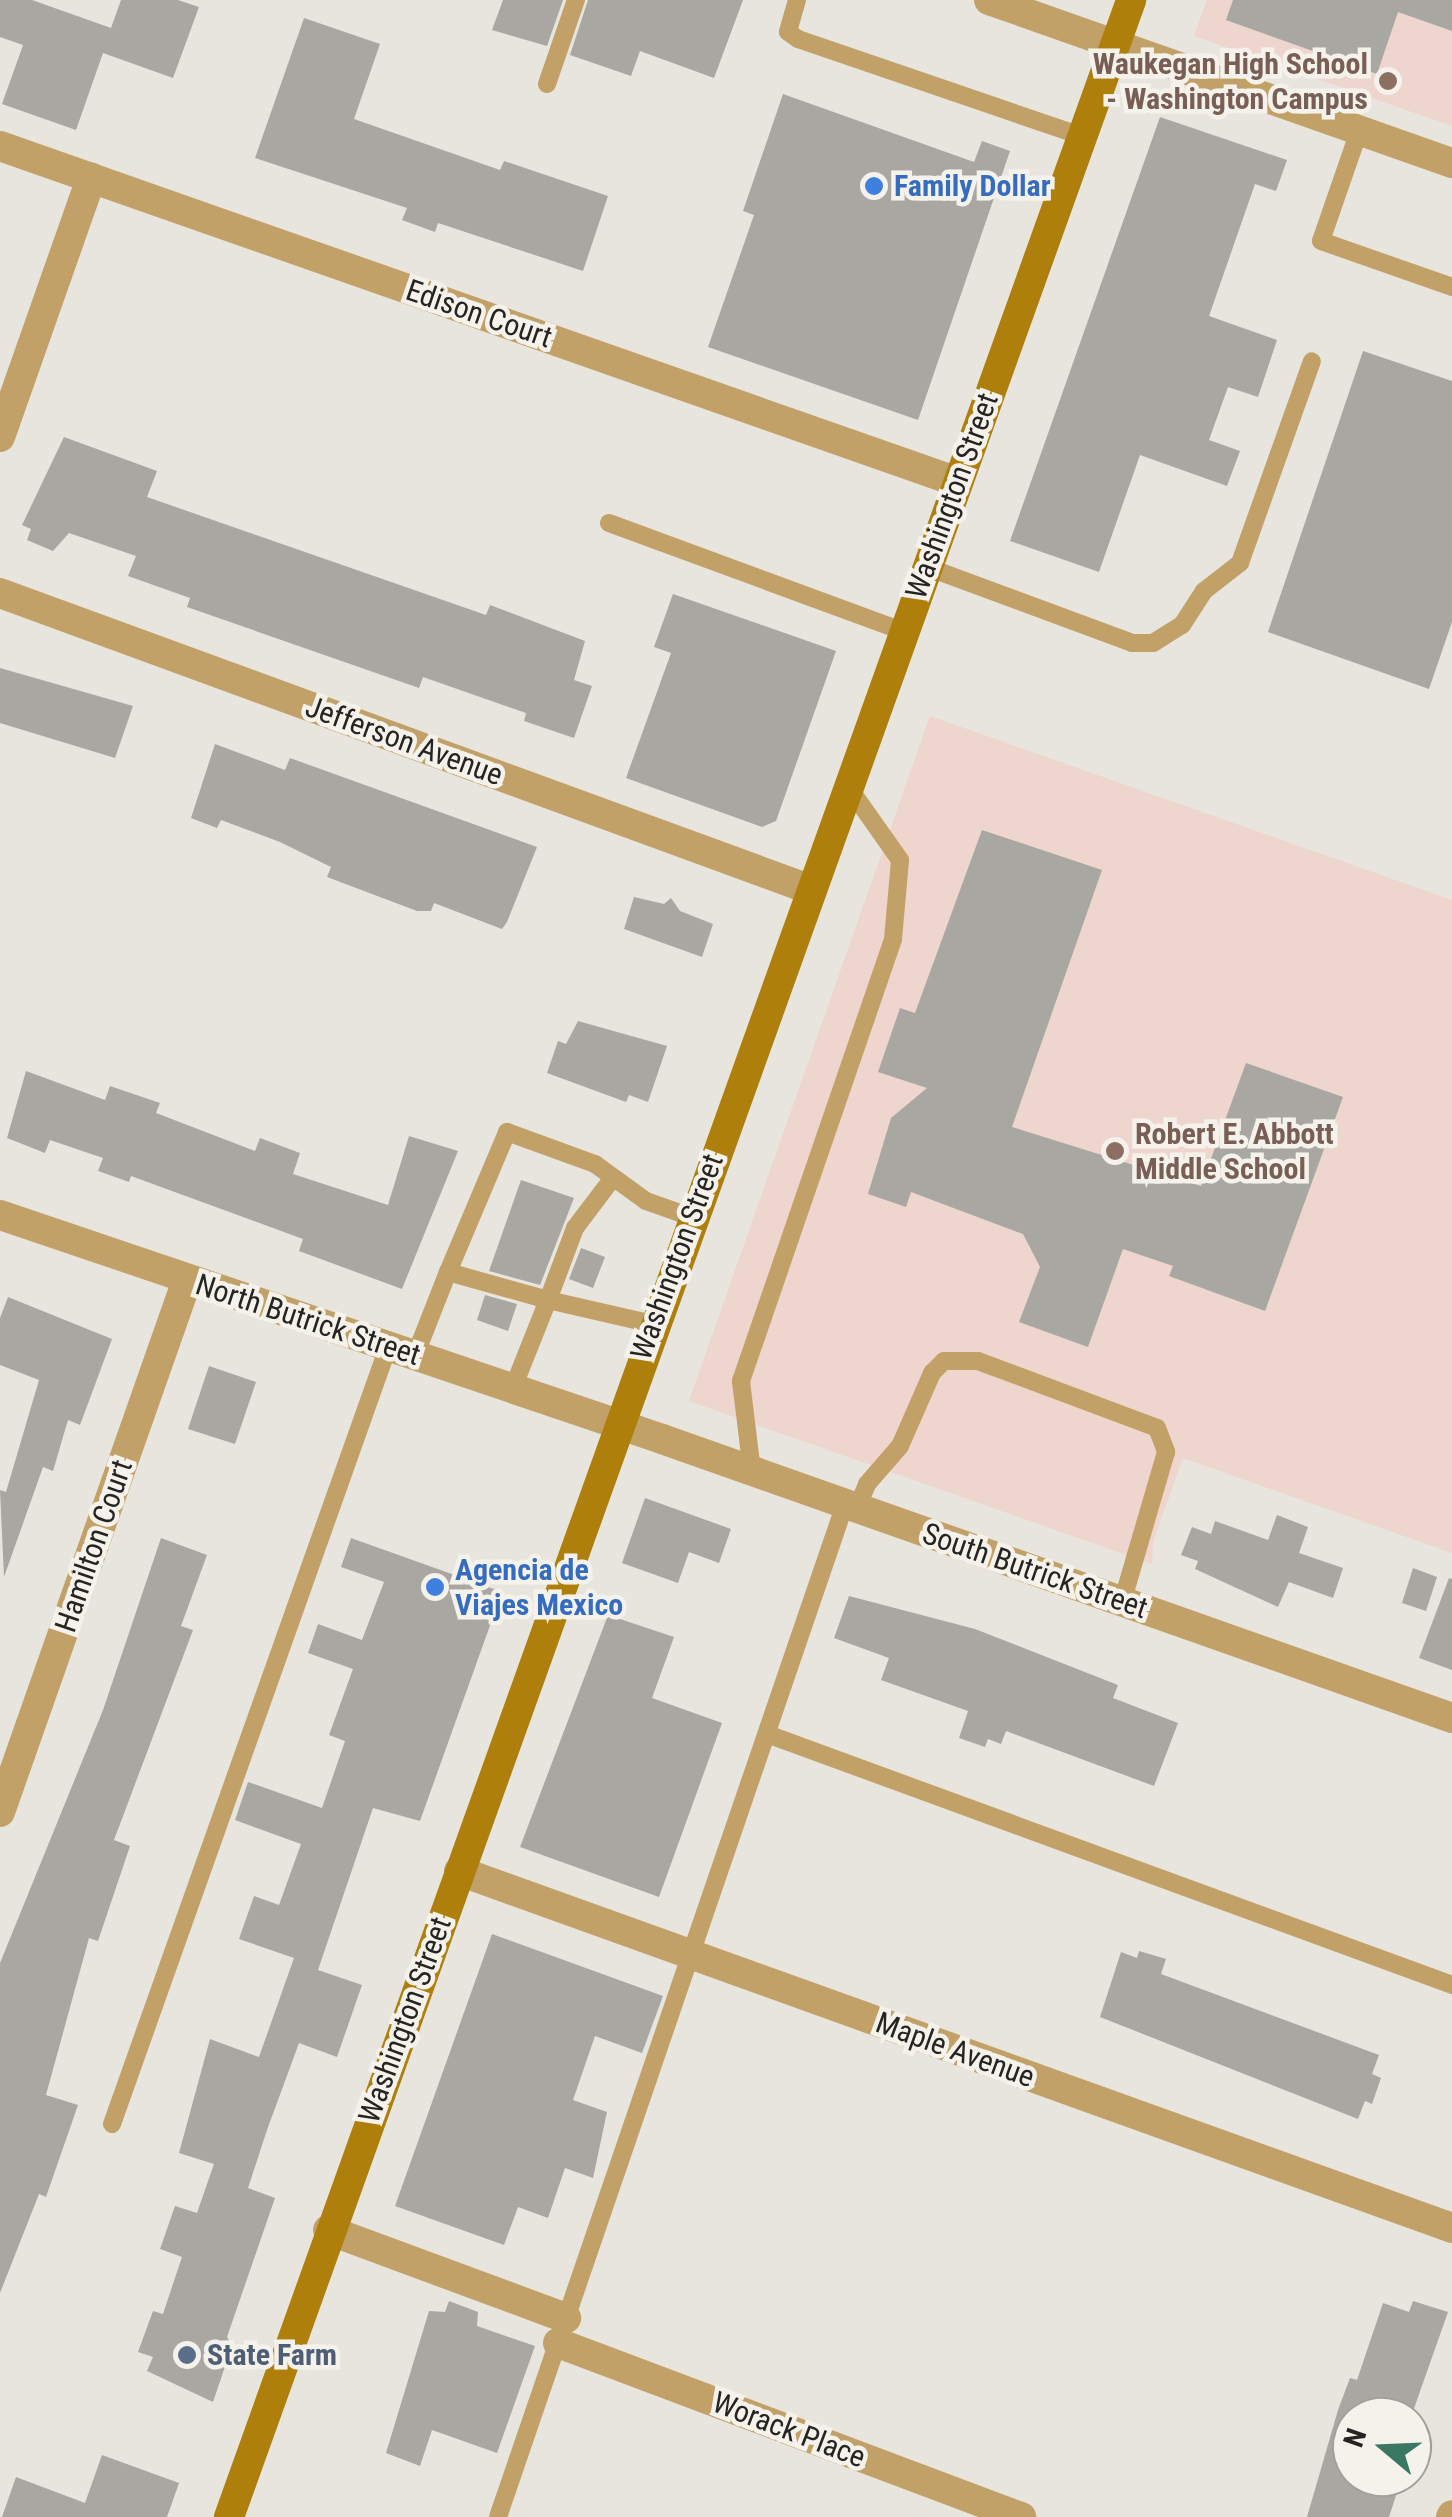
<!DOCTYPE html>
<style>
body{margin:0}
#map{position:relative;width:1452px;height:2517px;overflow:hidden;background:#e8e5df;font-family:"Roboto Condensed",sans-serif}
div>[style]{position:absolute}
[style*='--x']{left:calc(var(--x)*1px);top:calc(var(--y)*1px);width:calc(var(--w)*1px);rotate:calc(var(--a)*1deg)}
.education>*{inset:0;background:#eed5cd}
.building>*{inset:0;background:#a9a7a2}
.service>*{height:18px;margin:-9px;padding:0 9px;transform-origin:9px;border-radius:9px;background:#c1a168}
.minor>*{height:30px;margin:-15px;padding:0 15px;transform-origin:15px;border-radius:15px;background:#c1a168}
.tertiary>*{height:30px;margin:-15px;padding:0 15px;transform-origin:15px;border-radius:15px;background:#c1a168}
.secondary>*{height:30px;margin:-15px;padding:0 15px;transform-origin:15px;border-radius:15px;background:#ae7f0a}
.dots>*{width:28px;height:28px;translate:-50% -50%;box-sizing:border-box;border:5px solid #f5f2ec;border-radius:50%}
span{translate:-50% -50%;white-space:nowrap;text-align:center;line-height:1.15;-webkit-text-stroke:9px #f5f2ec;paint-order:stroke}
.education-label{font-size:30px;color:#785e54;font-weight:700}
.right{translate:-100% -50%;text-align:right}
.left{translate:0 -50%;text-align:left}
.shop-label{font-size:30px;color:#366cbe;font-weight:700}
.street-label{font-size:30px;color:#252422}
.service-label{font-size:30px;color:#4e5e75;font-weight:700}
.north{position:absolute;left:1332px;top:2397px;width:100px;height:100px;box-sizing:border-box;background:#f5f2ec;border:2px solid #a2a09b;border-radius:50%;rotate:289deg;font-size:28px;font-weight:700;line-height:40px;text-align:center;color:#252422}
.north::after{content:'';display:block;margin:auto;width:35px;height:45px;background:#3b7864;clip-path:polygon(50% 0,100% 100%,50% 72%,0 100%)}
</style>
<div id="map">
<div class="education">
<i style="clip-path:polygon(1207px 0,1452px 0,1452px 126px,1194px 36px)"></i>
<i style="clip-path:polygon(930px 716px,1452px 900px,1452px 1553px,1183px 1458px,1153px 1542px,1152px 1564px,689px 1401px)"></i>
</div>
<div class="building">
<i style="clip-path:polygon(0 0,32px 0,111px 28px,121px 0,178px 0,199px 7px,173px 78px,103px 53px,76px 130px,2px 104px,23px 45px,0 37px)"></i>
<i style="clip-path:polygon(503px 0,563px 0,547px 46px,492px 30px)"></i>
<i style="clip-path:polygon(588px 0,743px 0,714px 78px,640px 51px,631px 76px,570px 55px)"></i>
<i style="clip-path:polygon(1233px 0,1452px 0,1452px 31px,1398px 12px,1377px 74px,1226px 20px)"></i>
<i style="clip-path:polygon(304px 18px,380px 44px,354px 119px,500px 170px,504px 161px,608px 196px,583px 271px,438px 223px,435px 232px,402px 220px,407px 208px,255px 158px)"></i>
<i style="clip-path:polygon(783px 94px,974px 162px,982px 141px,1010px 151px,918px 420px,708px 347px,754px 215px,743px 211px)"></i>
<i style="clip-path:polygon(1160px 117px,1287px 160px,1276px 191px,1255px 184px,1209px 316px,1277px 340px,1258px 397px,1228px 387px,1209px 440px,1240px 451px,1227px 486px,1140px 455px,1099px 572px,1010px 541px)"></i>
<i style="clip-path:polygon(1363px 351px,1452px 381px,1452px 622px,1429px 689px,1268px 632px)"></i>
<i style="clip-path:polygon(64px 437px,157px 471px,147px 497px,486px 615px,490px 605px,585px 641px,574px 680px,592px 686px,574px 738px,524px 721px,526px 713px,423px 677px,419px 688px,187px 607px,190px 598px,128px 576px,136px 556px,69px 533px,53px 551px,27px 540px,31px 529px,22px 525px)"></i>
<i style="clip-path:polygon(673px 594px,836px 651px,776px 821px,762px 827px,626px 778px,671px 653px,654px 647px)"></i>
<i style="clip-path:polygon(0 668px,133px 706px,115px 758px,0 723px)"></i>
<i style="clip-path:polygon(215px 744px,285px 770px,290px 758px,537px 847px,507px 922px,502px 929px,434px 903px,431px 911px,417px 911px,327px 877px,331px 867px,280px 842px,221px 820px,217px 828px,191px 818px)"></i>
<i style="clip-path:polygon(982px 830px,1102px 870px,1012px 1127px,1201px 1186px,1246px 1063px,1343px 1097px,1265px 1311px,1169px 1276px,1173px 1266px,1123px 1249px,1088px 1347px,1019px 1322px,1040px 1267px,1023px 1234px,911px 1192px,906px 1207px,868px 1194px,891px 1118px,927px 1088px,878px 1072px,900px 1008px,915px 1013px)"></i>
<i style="clip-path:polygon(634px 897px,664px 904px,671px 898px,680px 911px,713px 924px,702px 957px,624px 929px)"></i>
<i style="clip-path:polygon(578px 1021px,667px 1046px,648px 1102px,629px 1095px,626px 1102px,547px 1073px,558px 1041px,566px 1044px)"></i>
<i style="clip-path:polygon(26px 1071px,105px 1100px,110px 1086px,160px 1103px,156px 1113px,255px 1151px,260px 1138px,300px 1153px,293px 1174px,388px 1205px,409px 1136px,458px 1151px,402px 1289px,299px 1251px,303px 1239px,131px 1176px,129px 1182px,98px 1171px,103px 1158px,50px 1140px,45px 1153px,7px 1138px)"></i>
<i style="clip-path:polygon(521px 1180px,574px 1198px,540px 1285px,489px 1271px)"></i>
<i style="clip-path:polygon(581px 1248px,605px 1257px,593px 1288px,569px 1279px)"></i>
<i style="clip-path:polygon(485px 1295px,517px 1304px,508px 1331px,477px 1320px)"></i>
<i style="clip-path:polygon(8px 1297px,112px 1339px,80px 1425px,68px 1420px,53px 1471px,43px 1467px,4px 1577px,0 1490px,6px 1492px,39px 1380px,0 1365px,0 1318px)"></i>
<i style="clip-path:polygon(209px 1366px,256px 1382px,235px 1444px,188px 1429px)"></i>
<i style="clip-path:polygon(645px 1498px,731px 1529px,719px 1563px,689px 1552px,678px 1583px,622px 1563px)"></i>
<i style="clip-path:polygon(1277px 1515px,1308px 1527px,1299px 1553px,1343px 1568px,1333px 1598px,1289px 1582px,1278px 1607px,1195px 1569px,1198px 1561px,1181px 1555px,1192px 1527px,1211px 1534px,1215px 1521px,1268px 1540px)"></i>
<i style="clip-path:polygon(161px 1538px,207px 1555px,181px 1626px,193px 1630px,114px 1840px,130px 1846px,98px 1941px,89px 1938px,46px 2095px,78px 2105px,46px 2197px,39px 2194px,0 2293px,0 1963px,103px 1710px)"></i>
<i style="clip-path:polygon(351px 1538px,502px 1592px,420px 1821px,373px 1808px,318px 1970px,362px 1985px,337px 2057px,299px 2043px,267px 2130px,248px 2188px,275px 2198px,227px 2337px,232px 2346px,213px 2402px,147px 2371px,153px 2357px,138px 2352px,153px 2311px,163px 2314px,182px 2257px,160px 2249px,175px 2206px,197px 2213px,214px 2164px,179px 2153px,210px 2039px,259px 2057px,294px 1958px,239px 1939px,254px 1896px,279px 1905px,301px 1844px,235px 1820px,248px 1782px,322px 1808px,345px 1741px,329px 1735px,353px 1669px,308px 1653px,318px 1624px,362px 1640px,384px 1582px,341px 1567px)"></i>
<i style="clip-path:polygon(1413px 1568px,1437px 1577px,1426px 1611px,1402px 1603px)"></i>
<i style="clip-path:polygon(1449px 1578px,1452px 1579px,1452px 1670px,1419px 1658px)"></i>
<i style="clip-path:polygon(849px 1596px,975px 1629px,1118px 1685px,1113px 1698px,1178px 1723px,1154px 1786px,1006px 1731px,1001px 1744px,988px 1739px,985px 1747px,959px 1738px,968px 1711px,881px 1680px,889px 1658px,834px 1638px)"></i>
<i style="clip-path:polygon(608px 1615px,674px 1637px,652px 1698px,722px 1723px,659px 1897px,520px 1847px)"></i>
<i style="clip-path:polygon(492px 1934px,663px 1996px,642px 2053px,595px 2036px,573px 2100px,607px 2112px,593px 2178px,565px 2168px,548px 2218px,518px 2207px,504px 2245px,395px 2206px)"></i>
<i style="clip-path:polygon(1139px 1951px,1166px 1959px,1161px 1974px,1379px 2055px,1372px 2074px,1381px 2078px,1372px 2104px,1365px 2101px,1358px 2119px,1100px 2017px,1121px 1952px,1137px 1958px)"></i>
<i style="clip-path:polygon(449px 2301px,478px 2312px,477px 2326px,535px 2346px,497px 2453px,432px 2430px,420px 2466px,386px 2453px,429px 2311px,445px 2312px)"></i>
<i style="clip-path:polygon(1413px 2301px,1448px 2312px,1411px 2417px,1352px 2417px,1352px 2477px,1402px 2477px,1389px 2517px,1307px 2517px,1338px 2410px,1350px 2378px,1357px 2380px,1383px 2303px,1409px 2312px)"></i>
<i style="clip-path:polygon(102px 2455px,179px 2483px,167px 2517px,2px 2517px,16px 2477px,85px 2503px)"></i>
</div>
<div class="service">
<i style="--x:797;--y:0;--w:33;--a:106"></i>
<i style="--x:788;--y:32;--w:12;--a:35"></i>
<i style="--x:798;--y:39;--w:299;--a:18.9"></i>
<i style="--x:547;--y:84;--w:89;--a:-71"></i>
<i style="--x:1359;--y:131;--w:116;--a:109.1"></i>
<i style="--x:1321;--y:241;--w:139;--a:19.3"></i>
<i style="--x:609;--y:523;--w:313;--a:20.2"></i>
<i style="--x:927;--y:567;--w:219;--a:20.3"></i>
<i style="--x:1132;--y:643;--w:21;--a:0"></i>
<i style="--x:1153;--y:643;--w:34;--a:-32"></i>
<i style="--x:1182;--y:625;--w:40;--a:-57.1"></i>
<i style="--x:1204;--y:591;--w:46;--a:-37.9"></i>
<i style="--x:1240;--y:563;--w:214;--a:-70.4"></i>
<i style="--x:448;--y:1272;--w:152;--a:-67.1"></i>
<i style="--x:507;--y:1132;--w:94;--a:20"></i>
<i style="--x:595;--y:1164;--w:63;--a:36"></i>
<i style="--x:646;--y:1201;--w:48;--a:19.6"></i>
<i style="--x:415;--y:1356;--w:90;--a:-68.6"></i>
<i style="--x:448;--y:1272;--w:104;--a:15.6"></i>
<i style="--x:548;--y:1300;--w:77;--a:-69.4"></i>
<i style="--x:575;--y:1228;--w:61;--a:-52.9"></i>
<i style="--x:513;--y:1388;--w:95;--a:-68.3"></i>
<i style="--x:548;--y:1300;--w:108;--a:12.9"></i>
<i style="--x:752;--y:1471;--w:91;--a:-97"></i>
<i style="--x:741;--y:1381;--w:467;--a:-71"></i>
<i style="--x:893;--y:939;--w:79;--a:-84.9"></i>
<i style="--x:900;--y:860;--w:92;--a:-125.2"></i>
<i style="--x:857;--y:1508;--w:26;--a:-67"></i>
<i style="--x:867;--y:1484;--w:50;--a:-49"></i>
<i style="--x:900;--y:1446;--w:80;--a:-66.3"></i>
<i style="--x:932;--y:1373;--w:17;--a:-45"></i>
<i style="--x:944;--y:1361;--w:34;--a:0"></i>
<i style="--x:978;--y:1361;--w:191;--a:20.5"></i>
<i style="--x:1157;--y:1428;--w:26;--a:69"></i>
<i style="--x:1166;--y:1452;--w:156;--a:106.3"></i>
<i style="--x:767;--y:1734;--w:730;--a:20.12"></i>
<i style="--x:112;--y:2124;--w:825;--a:-70.44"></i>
<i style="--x:498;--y:2517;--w:1071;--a:-71.09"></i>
</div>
<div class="minor">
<i style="--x:0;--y:146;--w:1015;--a:19.33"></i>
<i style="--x:0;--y:437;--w:275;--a:-70.6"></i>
<i style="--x:0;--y:593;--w:861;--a:20.1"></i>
<i style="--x:0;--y:1812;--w:564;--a:-70.63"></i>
<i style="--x:459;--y:1871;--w:1055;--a:19.77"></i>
<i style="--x:328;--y:2230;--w:254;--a:20.3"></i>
<i style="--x:558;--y:2343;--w:495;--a:20.6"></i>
<i style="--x:1451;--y:2517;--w:2;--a:-63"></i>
</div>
<div class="tertiary">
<i style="--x:989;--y:0;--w:491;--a:19.4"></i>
<i style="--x:0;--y:1215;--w:699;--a:18.69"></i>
<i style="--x:662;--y:1439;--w:838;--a:19.45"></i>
</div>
<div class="secondary">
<i style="--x:229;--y:2517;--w:2674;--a:-70.28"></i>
</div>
<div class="dots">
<i style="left:1388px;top:81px;background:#8d6e63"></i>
<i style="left:874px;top:186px;background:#3f7fe0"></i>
<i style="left:1115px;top:1151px;background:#8d6e63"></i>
<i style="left:435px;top:1587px;background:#3f7fe0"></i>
<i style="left:187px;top:2355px;background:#5c6f8a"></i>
</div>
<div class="education-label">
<span class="right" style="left:1368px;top:81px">Waukegan High School<br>- Washington Campus</span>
<span class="left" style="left:1135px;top:1151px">Robert E. Abbott<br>Middle School</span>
</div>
<div class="shop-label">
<span class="left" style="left:894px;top:186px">Family Dollar</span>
<span class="left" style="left:455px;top:1587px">Agencia de<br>Viajes Mexico</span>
</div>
<div class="street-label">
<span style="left:479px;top:314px;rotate:19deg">Edison Court</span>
<span style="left:952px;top:496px;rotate:-70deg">Washington Street</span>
<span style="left:404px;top:741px;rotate:20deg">Jefferson Avenue</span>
<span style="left:677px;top:1257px;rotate:-70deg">Washington Street</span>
<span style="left:308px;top:1320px;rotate:18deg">North Butrick Street</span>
<span style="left:94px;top:1546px;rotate:-71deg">Hamilton Court</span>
<span style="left:1035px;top:1571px;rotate:19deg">South Butrick Street</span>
<span style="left:405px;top:2020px;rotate:-70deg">Washington Street</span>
<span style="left:955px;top:2050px;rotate:20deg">Maple Avenue</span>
<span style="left:789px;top:2430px;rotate:21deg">Worack Place</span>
</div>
<div class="service-label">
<span class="left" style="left:207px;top:2355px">State Farm</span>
</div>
<div class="north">N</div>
</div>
